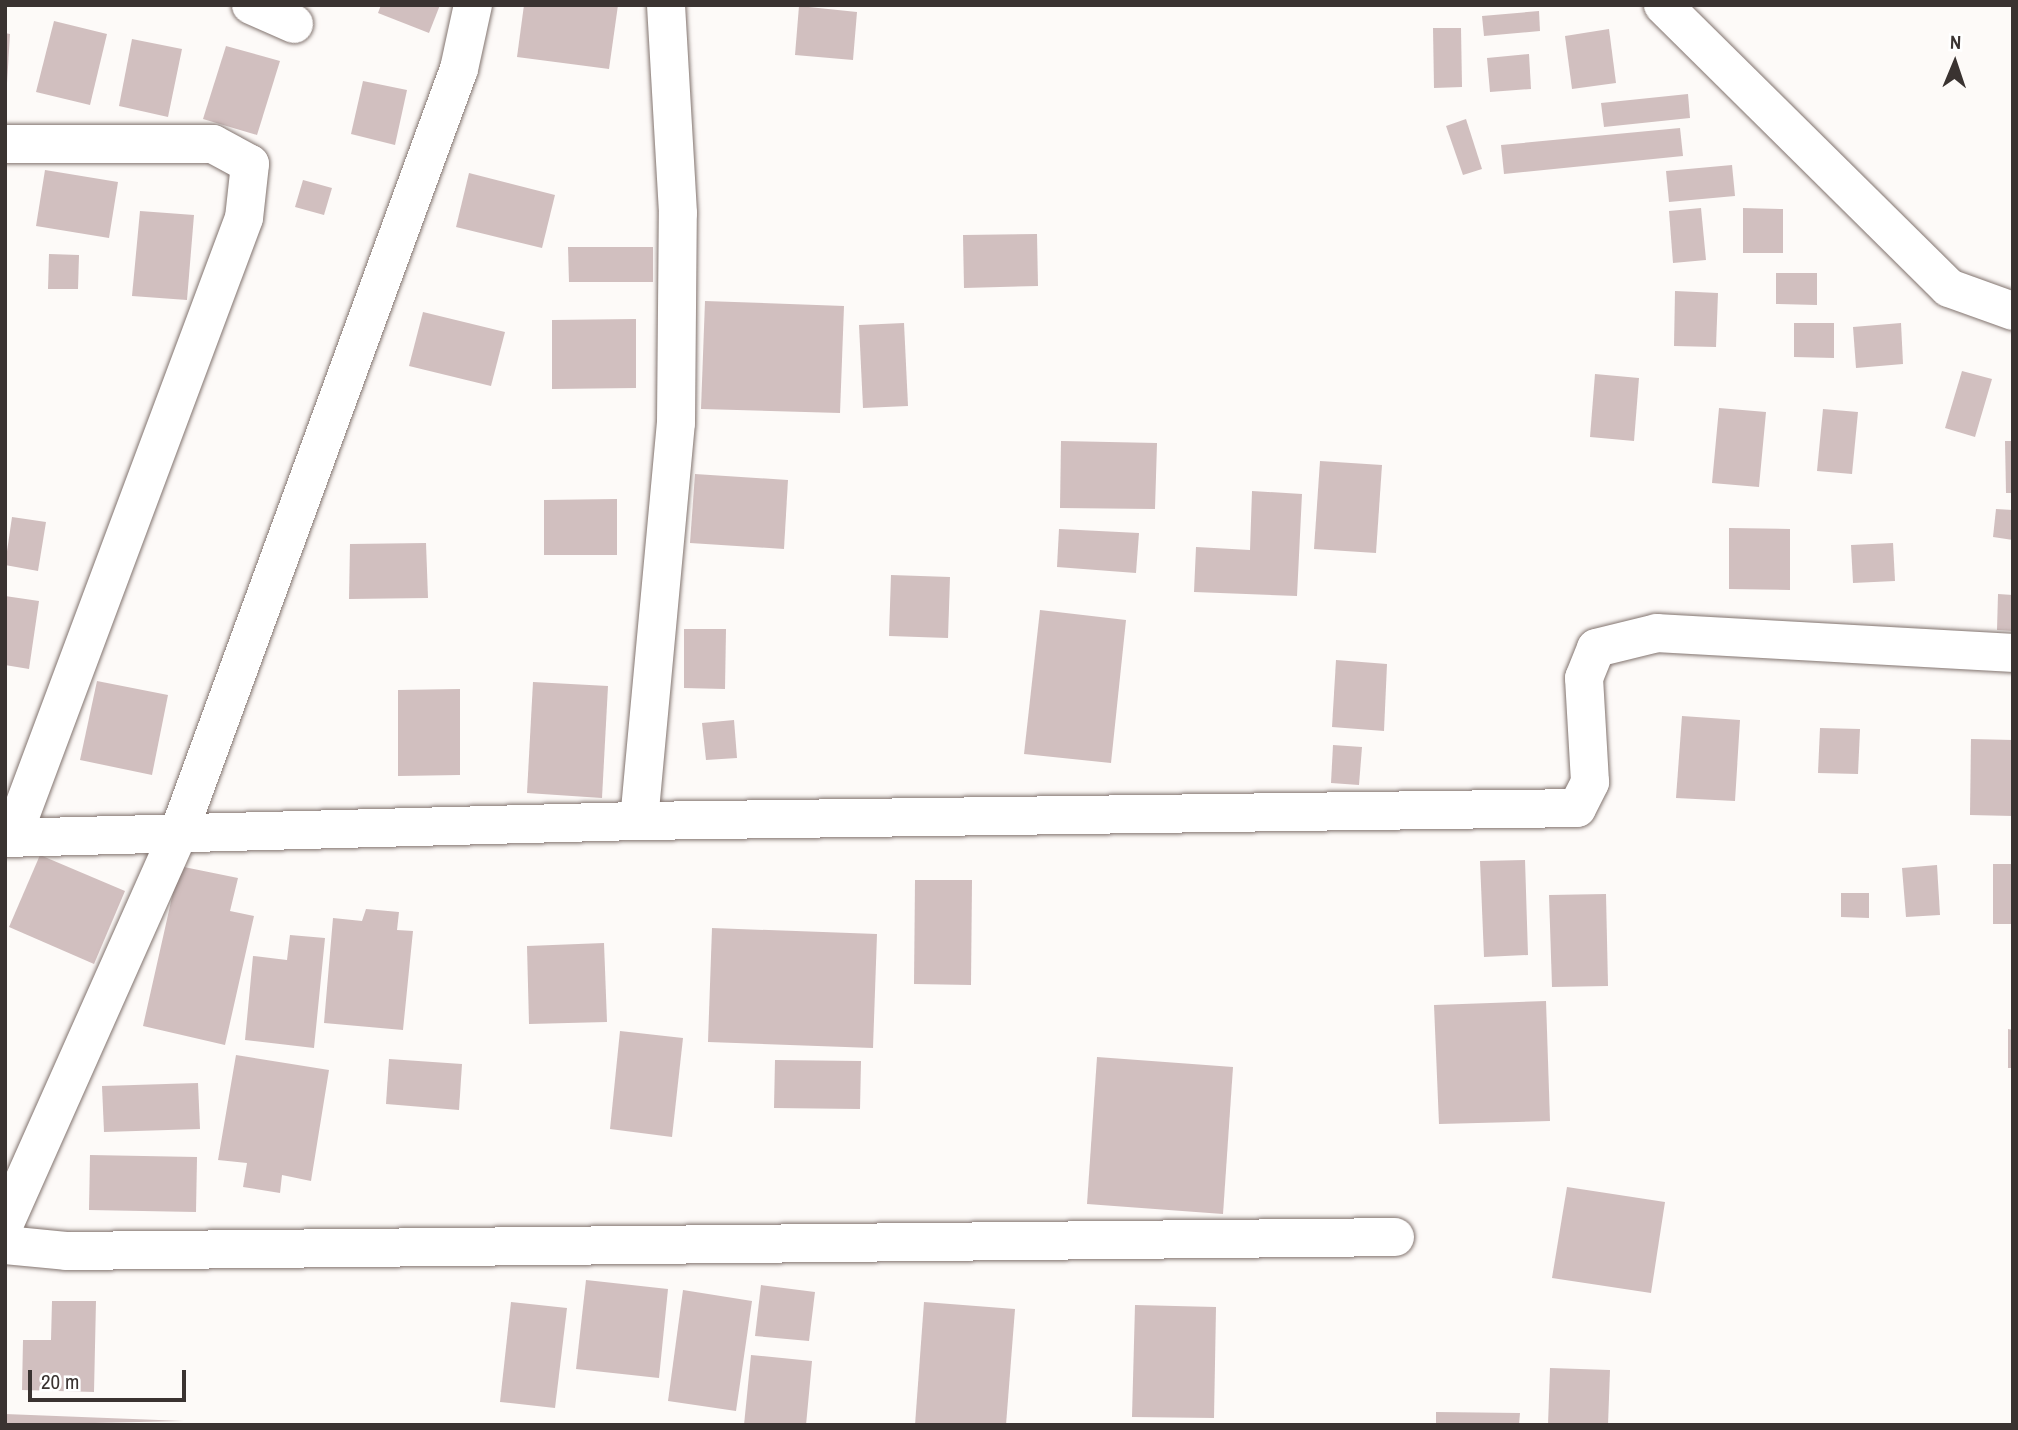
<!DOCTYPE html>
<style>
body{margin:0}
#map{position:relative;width:2018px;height:1430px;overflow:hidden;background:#fdfaf8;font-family:"Archivo Narrow",sans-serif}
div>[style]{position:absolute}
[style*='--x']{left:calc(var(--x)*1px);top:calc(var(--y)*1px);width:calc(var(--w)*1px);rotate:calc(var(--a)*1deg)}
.building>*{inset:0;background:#d1bfbf}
.roads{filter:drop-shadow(0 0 2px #82746f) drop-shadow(0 0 2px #82746f)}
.minor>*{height:38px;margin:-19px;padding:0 19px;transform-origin:19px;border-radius:19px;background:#fff}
span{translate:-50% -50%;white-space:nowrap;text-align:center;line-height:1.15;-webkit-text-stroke:5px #fff;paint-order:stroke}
.frame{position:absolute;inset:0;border:7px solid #3a3331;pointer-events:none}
.north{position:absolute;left:1920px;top:28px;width:70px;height:70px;-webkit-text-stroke:5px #fff;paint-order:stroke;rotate:2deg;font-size:19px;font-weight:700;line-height:28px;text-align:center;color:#3a3331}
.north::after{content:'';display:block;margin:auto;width:24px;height:32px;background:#3a3331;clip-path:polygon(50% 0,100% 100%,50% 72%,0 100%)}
.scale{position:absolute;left:28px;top:1370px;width:158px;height:32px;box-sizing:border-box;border:4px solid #3a3331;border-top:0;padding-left:9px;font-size:21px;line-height:24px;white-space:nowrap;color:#3a3331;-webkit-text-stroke:5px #fff;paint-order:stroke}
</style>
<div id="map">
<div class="building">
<i style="clip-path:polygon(381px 5px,440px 5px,429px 33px,378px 13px)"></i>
<i style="clip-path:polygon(524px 5px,618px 5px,609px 69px,517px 57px)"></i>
<i style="clip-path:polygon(799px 6px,857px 12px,853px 60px,795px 55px)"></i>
<i style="clip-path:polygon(1539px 11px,1540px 31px,1484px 36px,1482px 16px)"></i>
<i style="clip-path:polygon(54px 21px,107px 34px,90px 105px,36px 92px)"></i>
<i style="clip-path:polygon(1433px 28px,1461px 28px,1462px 87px,1434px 88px)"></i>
<i style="clip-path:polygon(1609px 29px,1616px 83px,1572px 89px,1565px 36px)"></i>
<i style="clip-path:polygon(5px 33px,10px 34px,7px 83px,5px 83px)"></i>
<i style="clip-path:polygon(132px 39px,182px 49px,168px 117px,119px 106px)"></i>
<i style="clip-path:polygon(226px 46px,280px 61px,257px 135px,203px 119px)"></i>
<i style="clip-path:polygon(1529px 54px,1531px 89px,1490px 92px,1487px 58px)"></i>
<i style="clip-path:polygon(363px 81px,407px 90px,395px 145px,351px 134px)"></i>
<i style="clip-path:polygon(1688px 94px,1690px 118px,1604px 127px,1601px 103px)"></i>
<i style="clip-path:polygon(1466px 119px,1482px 169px,1463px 175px,1446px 126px)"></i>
<i style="clip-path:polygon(1680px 128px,1683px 156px,1504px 174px,1501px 145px)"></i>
<i style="clip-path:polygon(1732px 165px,1735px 196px,1669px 202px,1666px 171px)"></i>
<i style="clip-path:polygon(45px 170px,118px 182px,109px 238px,36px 226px)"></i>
<i style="clip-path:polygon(469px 173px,555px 195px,542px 248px,456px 227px)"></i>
<i style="clip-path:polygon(303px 180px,332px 188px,324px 215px,295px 207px)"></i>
<i style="clip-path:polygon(1701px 208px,1706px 260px,1673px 263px,1669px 211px)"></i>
<i style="clip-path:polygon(1743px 208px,1783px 209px,1783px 253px,1743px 253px)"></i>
<i style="clip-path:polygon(140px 211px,194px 215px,187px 300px,132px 296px)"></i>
<i style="clip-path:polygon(1037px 234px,1038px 286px,964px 288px,963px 235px)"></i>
<i style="clip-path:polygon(568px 247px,653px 247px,653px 282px,569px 282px)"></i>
<i style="clip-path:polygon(49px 254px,79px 255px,78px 289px,48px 289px)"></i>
<i style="clip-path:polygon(1776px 273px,1817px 273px,1817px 305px,1776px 304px)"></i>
<i style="clip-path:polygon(1675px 291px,1718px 293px,1716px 347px,1674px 346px)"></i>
<i style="clip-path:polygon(705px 301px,844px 306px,840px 413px,701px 409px)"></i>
<i style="clip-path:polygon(423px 312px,505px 332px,491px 386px,409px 366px)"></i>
<i style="clip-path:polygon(636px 319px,636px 388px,552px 389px,552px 320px)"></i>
<i style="clip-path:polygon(904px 323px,908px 406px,863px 408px,859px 325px)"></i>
<i style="clip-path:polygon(1794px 323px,1834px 323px,1834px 358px,1794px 357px)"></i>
<i style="clip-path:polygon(1901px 323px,1903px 364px,1856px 368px,1853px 327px)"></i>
<i style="clip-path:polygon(1962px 371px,1992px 379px,1975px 437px,1945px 428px)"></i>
<i style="clip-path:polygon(1595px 374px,1639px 378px,1634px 441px,1590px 437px)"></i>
<i style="clip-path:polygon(1719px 408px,1766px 412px,1759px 487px,1712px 483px)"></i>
<i style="clip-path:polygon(1823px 409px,1858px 412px,1852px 474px,1817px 471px)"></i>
<i style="clip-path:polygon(1061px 441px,1157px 443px,1155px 509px,1060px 508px)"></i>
<i style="clip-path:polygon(2005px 441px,2013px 441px,2013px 493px,2006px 493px)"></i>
<i style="clip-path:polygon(1320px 461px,1382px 465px,1376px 553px,1314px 549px)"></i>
<i style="clip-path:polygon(695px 474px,788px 480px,784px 549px,690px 543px)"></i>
<i style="clip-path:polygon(1252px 491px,1302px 494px,1297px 596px,1194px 592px,1196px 547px,1250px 550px)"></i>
<i style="clip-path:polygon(617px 499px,617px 555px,544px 555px,544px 500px)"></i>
<i style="clip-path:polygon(1996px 509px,2013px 510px,2013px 540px,1993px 537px)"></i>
<i style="clip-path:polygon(12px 517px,46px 522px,38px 571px,5px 565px)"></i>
<i style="clip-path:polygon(1729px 528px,1790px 529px,1790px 590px,1729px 589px)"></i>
<i style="clip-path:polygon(1059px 529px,1139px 533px,1136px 573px,1057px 567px)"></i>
<i style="clip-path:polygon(426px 543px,428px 598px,349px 599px,350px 544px)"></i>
<i style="clip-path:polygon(1893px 543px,1895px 581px,1853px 583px,1851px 545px)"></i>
<i style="clip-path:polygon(891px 575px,950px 577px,948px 638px,889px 636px)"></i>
<i style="clip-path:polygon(1998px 594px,2013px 595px,2013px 631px,1997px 630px)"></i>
<i style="clip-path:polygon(5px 596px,39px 601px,29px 669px,5px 665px)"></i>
<i style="clip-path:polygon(1040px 610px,1126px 620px,1111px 763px,1024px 754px)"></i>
<i style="clip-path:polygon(684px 629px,726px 629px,725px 689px,684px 688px)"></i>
<i style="clip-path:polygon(1336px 660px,1387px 664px,1384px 731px,1332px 727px)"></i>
<i style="clip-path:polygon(97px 681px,168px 695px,152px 775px,80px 760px)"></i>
<i style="clip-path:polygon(533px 682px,608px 686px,602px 798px,527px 793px)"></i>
<i style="clip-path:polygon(460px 689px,460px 775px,398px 776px,398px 690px)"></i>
<i style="clip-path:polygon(1682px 716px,1740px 720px,1735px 801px,1676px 798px)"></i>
<i style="clip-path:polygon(734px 720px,737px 758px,706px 760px,702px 723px)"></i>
<i style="clip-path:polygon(1820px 728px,1860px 729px,1858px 774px,1818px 773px)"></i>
<i style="clip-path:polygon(1971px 739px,2013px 740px,2013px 816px,1970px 815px)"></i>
<i style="clip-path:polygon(1333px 745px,1362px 747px,1359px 785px,1331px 783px)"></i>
<i style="clip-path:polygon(40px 855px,125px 891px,94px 964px,9px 927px)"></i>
<i style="clip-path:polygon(1525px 860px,1528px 955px,1484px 957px,1480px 861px)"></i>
<i style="clip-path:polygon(1993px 864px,2013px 864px,2013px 924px,1993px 924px)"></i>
<i style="clip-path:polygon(1937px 865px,1940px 915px,1906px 917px,1902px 868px)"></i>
<i style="clip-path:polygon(179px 866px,238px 878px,230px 911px,254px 916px,225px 1045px,143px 1026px)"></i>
<i style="clip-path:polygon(915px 880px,972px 880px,971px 985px,914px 984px)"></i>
<i style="clip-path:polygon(1841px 893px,1869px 893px,1869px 918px,1841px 917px)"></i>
<i style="clip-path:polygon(1606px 894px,1608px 986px,1552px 987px,1549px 895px)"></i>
<i style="clip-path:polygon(366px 909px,399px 912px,397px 930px,413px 931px,403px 1030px,324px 1023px,333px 918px,362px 921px)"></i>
<i style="clip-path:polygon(712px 928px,877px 934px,873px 1048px,708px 1042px)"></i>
<i style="clip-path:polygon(290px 935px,325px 938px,314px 1048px,245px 1040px,253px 956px,287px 960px)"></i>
<i style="clip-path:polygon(604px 943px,607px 1022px,529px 1024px,527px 946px)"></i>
<i style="clip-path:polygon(1546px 1001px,1550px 1121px,1439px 1124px,1434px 1005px)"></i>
<i style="clip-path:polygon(2008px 1029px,2013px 1030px,2013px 1068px,2008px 1068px)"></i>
<i style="clip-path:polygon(620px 1031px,683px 1038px,672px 1137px,610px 1129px)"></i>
<i style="clip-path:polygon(236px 1055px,329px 1070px,311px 1181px,282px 1175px,280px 1193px,243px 1187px,247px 1163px,218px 1160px)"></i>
<i style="clip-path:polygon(1097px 1057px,1233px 1067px,1223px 1214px,1087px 1204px)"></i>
<i style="clip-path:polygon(389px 1059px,462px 1064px,459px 1110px,386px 1104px)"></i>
<i style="clip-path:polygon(775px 1060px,861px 1061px,860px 1109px,774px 1108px)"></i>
<i style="clip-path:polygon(198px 1083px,200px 1129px,104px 1132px,102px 1086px)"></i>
<i style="clip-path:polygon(90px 1155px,197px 1157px,196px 1212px,89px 1210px)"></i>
<i style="clip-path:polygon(1567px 1187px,1665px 1202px,1651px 1293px,1552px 1278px)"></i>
<i style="clip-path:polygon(586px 1280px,668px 1289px,659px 1378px,576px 1369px)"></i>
<i style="clip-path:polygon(761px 1285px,815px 1292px,809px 1341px,755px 1336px)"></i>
<i style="clip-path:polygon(683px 1290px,752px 1301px,736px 1411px,668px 1401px)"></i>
<i style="clip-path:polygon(52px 1301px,96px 1301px,94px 1392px,22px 1390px,23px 1340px,51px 1340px)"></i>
<i style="clip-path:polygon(511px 1302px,567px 1308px,555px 1408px,500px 1402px)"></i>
<i style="clip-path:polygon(924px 1302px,1015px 1309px,1006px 1425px,915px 1425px)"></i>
<i style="clip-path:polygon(1135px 1305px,1216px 1307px,1214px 1418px,1132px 1417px)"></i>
<i style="clip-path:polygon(751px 1355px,812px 1361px,806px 1425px,744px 1425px)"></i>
<i style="clip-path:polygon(1550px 1368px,1610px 1370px,1608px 1425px,1548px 1425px)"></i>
<i style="clip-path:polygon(1436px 1412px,1520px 1413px,1519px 1425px,1436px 1425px)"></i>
<i style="clip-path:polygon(5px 1414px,184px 1421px,5px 1425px)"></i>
</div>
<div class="roads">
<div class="minor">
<i style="--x:251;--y:5;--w:47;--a:23.8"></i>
<i style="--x:1663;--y:5;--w:402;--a:44.7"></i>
<i style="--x:1949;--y:288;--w:68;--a:19.8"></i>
<i style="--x:5;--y:144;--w:208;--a:0"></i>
<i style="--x:213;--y:144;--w:42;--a:28.4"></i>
<i style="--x:250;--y:164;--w:54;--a:96.3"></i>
<i style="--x:244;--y:218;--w:662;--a:110.52"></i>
<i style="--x:639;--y:821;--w:400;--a:-84.7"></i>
<i style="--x:676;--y:423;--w:210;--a:-89.5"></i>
<i style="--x:678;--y:213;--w:208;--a:-93.3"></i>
<i style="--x:5;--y:838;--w:634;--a:-1.54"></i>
<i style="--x:639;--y:821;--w:938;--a:-0.79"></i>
<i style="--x:1577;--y:808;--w:29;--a:-63"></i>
<i style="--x:1590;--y:782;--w:104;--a:-93.3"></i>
<i style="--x:1584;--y:678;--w:32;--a:-68"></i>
<i style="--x:1596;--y:648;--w:63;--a:-13.8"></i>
<i style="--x:1657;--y:633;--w:357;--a:3.2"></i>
<i style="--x:5;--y:1223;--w:423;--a:-66"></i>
<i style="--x:177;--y:837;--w:818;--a:-69.84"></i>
<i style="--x:459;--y:69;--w:66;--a:-77.7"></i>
<i style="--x:5;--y:1245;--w:61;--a:5.6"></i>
<i style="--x:66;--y:1251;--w:1329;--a:-0.6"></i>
</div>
</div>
<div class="frame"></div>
<div class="north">N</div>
<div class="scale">20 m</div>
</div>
